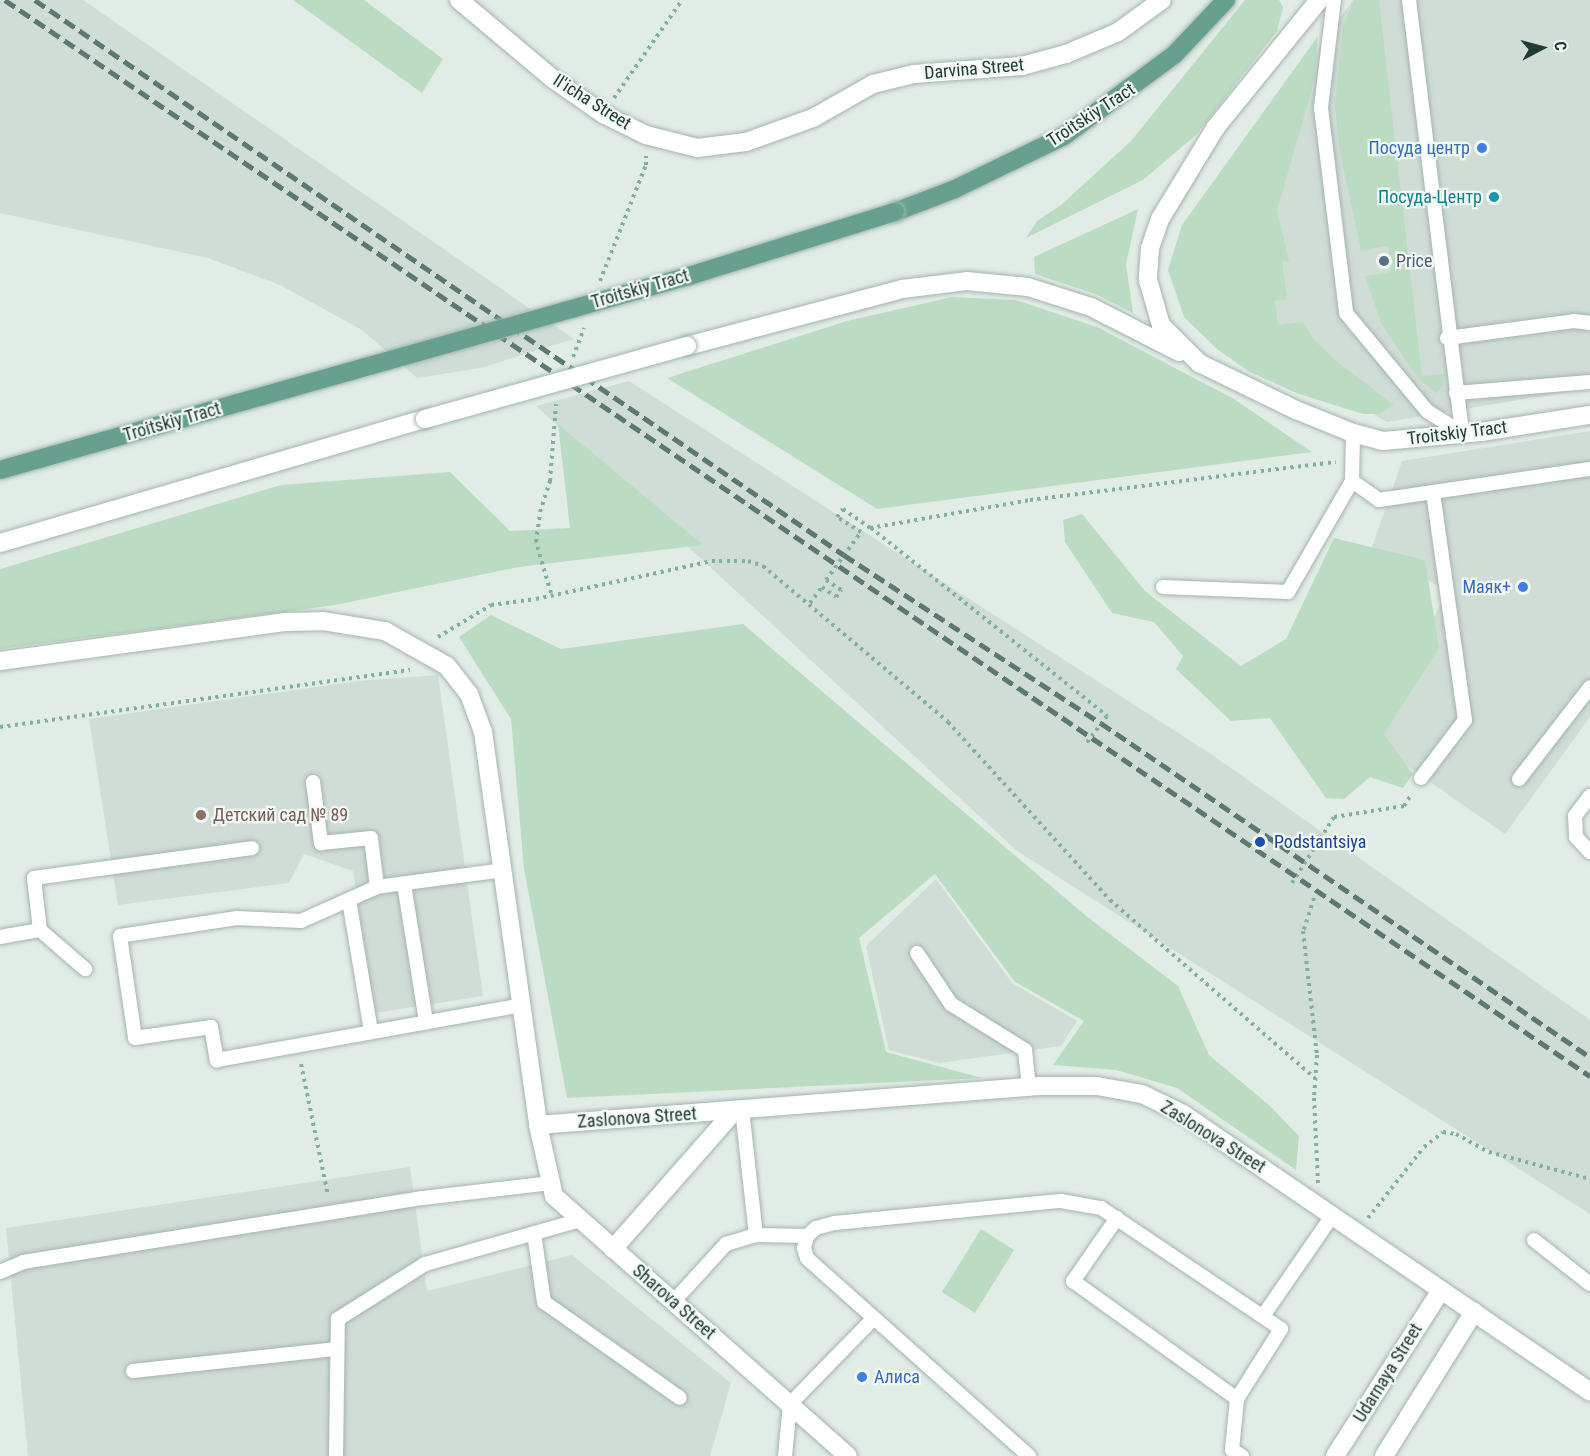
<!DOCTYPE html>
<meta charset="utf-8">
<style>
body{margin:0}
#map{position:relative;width:1590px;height:1456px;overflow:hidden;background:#e2ece7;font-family:"Roboto Condensed",sans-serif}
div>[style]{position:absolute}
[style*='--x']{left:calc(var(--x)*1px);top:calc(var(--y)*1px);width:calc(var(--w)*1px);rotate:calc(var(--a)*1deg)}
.built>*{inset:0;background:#d0dcd6}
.green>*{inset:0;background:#bbdcc3}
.path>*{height:4px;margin-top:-2px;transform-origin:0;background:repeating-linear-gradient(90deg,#83af9f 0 3px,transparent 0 7.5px)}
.roads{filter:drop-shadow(0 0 2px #a5b4ae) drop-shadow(0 0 2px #a5b4ae)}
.service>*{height:14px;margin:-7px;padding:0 7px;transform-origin:7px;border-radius:7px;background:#fff}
.minor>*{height:18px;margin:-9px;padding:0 9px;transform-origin:9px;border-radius:9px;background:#fff}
.tertiary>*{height:18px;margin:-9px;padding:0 9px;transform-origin:9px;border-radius:9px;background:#fff}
.secondary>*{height:18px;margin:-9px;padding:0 9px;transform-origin:9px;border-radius:9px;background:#fff}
.primary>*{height:18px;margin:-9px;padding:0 9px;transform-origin:9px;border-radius:9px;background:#68a08f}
.rail>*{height:4.5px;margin-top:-2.25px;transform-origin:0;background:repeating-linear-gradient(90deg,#5d786f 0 12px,transparent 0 18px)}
.bridges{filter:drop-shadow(0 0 2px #a0b7ae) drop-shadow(0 0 2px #a0b7ae)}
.secondary-bridge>*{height:18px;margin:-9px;padding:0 9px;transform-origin:9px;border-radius:9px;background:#fff}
.primary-bridge>*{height:18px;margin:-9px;padding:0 9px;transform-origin:9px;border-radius:9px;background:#68a08f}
.dots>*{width:16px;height:16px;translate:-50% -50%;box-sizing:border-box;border:3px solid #f2f8f5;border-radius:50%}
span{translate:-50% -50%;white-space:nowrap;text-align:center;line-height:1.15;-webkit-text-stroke:4.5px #f2f8f5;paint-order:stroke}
.street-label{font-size:18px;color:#223c34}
.shop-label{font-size:18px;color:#366cbe}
.right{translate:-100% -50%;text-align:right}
.left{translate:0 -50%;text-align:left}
.culture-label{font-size:18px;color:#0d838f}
.service-label{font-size:18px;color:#4e5e75}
.education-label{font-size:18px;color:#785e54}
.transit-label{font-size:18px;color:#164399}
.north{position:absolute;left:1512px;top:18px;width:60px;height:60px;-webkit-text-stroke:4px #f2f8f5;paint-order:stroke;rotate:84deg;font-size:16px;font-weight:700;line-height:24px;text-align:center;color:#223c34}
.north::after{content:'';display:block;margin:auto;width:21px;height:27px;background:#223c34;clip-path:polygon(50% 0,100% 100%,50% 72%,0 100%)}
</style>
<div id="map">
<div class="built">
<i style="clip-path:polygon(0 0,83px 0,574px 339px,480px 368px,417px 378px,362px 330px,280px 285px,208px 258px,0 213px)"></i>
<i style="clip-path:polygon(1353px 0,1590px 0,1590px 388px,1387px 422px,1257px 348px,1238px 195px,1310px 60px)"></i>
<i style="clip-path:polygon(629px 381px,1211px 754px,1590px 1020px,1590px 1214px,1017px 851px,536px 406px)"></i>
<i style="clip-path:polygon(1590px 431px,1590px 717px,1505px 834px,1365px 737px,1448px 592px,1372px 547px,1402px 461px)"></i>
<i style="clip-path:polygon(438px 675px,483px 996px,375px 1013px,353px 871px,304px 854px,289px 883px,118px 905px,89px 719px,359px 681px)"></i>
<i style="clip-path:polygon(936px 879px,1012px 983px,1077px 1021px,1061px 1046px,939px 1063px,889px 1050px,866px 946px)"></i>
<i style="clip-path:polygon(410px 1167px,427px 1291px,572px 1255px,731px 1383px,710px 1456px,28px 1456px,6px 1228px)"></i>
</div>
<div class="green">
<i style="clip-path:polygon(293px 0,364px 0,443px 59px,422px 93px)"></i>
<i style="clip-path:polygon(1245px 0,1279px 0,1283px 7px,1277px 31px,1196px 135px,1143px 180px,1026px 238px,1037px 221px,1061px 205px,1131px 141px)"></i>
<i style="clip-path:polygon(1354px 0,1379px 0,1422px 376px,1443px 374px,1444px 385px,1436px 393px,1418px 378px,1381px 323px,1365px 276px,1391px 272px,1388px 246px,1361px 250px,1340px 153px,1335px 106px,1343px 26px)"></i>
<i style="clip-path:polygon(1318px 36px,1314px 82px,1277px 210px,1289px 261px,1282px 262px,1287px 299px,1275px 301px,1278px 325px,1303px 322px,1315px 341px,1336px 361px,1394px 405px,1379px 414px,1363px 414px,1296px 393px,1248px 371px,1217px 349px,1184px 317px,1168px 270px,1182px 225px)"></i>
<i style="clip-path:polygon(1138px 209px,1126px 264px,1133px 313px,1095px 294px,1035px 274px,1034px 257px)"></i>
<i style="clip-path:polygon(952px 297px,1016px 300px,1097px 327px,1234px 399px,1312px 452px,877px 509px,667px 378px,847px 321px)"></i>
<i style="clip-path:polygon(558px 424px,703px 545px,519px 567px,335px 605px,0 649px,0 569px,281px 485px,450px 472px,510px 531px,570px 528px)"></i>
<i style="clip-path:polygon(1082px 514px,1145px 591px,1241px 666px,1286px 639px,1334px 538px,1425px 560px,1439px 648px,1384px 734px,1413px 774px,1403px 788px,1370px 777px,1344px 799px,1326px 798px,1270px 718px,1231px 721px,1176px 669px,1183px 656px,1154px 622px,1112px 613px,1065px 542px,1063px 520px)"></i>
<i style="clip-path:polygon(491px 615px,561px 649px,743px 624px,1085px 915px,1178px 986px,1209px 1055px,1269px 1105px,1299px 1136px,1296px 1170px,1177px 1088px,1116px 1070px,1053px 1065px,1084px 1021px,1015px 982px,935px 874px,859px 938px,886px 1052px,982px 1078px,567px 1098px,524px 869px,511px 719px,459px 637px)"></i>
<i style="clip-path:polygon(981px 1229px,1014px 1250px,975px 1313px,942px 1292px)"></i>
</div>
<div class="path">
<i style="--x:614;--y:98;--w:119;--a:-55.2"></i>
<i style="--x:600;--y:281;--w:125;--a:-68.4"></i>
<i style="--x:646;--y:165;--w:9;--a:-90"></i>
<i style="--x:573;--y:357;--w:31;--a:-69"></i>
<i style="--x:871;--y:528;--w:302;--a:38.5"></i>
<i style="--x:1107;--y:716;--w:34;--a:127"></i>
<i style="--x:551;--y:593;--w:53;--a:-106.4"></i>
<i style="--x:536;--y:542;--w:30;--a:-82"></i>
<i style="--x:540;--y:512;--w:33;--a:-72"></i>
<i style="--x:550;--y:481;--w:77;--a:-85.5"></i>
<i style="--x:810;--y:603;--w:20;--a:-53"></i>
<i style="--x:822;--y:587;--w:17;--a:36"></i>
<i style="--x:836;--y:597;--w:9;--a:-54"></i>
<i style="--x:841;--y:590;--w:18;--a:-146"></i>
<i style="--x:826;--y:580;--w:59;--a:-53.9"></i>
<i style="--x:861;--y:532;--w:28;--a:-148"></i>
<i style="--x:837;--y:517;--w:10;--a:-53"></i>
<i style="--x:843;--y:509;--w:33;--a:35"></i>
<i style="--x:870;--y:528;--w:162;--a:-9.9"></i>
<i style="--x:1030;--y:500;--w:308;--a:-7.1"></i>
<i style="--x:438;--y:637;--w:62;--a:-31.1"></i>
<i style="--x:491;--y:605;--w:45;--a:-7.6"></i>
<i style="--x:536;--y:599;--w:180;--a:-12.2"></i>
<i style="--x:712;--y:561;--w:36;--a:0"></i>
<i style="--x:748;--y:561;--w:16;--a:18"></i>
<i style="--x:763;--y:566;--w:242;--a:40.1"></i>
<i style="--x:948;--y:722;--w:241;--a:47.7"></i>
<i style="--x:1110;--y:900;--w:271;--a:41"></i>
<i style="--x:0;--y:727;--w:414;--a:-7.9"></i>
<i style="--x:1292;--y:883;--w:78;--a:-57.5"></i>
<i style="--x:1334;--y:817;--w:71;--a:-8.9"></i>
<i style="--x:1404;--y:806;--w:15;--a:-58"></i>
<i style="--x:1314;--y:898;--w:35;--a:108"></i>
<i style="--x:1303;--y:931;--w:125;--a:83.6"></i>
<i style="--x:1317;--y:1055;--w:43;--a:94"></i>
<i style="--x:1314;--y:1098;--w:85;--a:87.3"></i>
<i style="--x:301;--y:1064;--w:134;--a:78.4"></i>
<i style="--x:1368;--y:1218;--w:90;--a:-51.7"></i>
<i style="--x:1424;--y:1147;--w:24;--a:-38"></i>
<i style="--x:1443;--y:1132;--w:13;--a:9"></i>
<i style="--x:1456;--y:1134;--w:38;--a:29"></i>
<i style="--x:1489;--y:1152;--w:105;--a:15"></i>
</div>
<div class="roads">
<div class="service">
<i style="--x:1334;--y:0;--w:109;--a:96.9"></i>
<i style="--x:1321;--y:108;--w:207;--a:83"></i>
<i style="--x:1346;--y:313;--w:127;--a:50.4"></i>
<i style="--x:1427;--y:411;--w:41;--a:32.2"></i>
<i style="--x:1409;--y:0;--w:436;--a:83"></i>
<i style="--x:1447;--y:338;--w:128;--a:-7.6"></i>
<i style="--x:1574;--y:321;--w:16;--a:7"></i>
<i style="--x:1456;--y:393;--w:134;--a:-4.7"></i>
<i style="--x:1353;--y:433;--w:48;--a:91.2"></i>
<i style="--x:1352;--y:481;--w:33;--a:35"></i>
<i style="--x:1379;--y:500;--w:213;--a:-8.4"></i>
<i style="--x:1163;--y:587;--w:125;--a:2.3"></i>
<i style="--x:1288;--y:592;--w:128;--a:-60"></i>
<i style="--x:1421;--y:778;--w:73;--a:-52.8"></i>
<i style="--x:1465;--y:720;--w:229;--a:-98"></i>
<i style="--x:1519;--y:779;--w:116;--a:-52.3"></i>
<i style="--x:313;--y:782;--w:62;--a:82.5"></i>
<i style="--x:321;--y:843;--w:50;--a:-5.7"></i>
<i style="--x:371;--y:838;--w:49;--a:83"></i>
<i style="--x:1590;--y:796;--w:25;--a:127"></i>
<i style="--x:1575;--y:816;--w:21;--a:87"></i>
<i style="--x:1576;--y:837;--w:21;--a:47"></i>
<i style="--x:504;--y:870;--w:128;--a:172.4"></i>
<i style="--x:377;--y:887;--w:83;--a:155.9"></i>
<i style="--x:301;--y:921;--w:64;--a:-177.3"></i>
<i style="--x:237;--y:918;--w:118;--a:171.3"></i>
<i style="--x:120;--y:936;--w:103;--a:81.6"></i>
<i style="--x:135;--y:1038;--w:77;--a:-8.2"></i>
<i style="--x:211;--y:1027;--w:34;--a:80"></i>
<i style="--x:217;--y:1060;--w:310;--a:-10.2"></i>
<i style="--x:404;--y:884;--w:140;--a:80.9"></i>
<i style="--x:349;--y:900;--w:134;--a:80.5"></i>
<i style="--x:40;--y:930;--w:52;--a:-96.6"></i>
<i style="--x:34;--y:878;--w:220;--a:-7.8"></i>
<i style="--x:0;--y:937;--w:41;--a:-9.9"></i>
<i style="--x:40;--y:930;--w:60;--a:40.9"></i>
<i style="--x:917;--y:953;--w:61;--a:56.3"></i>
<i style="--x:951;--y:1004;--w:87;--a:31.9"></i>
<i style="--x:1025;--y:1050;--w:37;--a:84"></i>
<i style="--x:742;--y:1109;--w:127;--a:83.7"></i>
<i style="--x:756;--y:1235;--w:51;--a:1.1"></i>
<i style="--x:1117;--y:1218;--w:77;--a:124.9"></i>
<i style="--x:1073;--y:1281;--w:202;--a:35.7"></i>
<i style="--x:534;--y:1233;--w:70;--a:81.8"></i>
<i style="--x:544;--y:1302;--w:166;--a:35.2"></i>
<i style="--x:1534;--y:1240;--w:71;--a:38.2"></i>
<i style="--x:0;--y:1272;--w:25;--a:-23"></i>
<i style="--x:23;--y:1262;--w:405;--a:-9.1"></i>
<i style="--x:423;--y:1198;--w:129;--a:-6.7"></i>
<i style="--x:673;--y:1302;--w:79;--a:-47.6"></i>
<i style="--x:726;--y:1244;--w:31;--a:-17"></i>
<i style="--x:1263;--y:1316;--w:121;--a:-55.4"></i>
<i style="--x:133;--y:1371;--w:205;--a:-6.2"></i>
<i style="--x:336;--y:1456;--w:137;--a:-89.2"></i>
<i style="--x:338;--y:1319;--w:103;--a:-32.3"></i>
<i style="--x:425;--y:1264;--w:162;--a:-15.8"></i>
<i style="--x:785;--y:1456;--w:52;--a:-84.5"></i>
<i style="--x:790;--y:1404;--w:120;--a:-45.7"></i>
<i style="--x:1029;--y:1456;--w:297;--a:-138.3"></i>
<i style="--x:807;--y:1258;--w:10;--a:-107"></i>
<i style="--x:804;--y:1248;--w:12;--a:-76"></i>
<i style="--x:807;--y:1236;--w:12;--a:-42"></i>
<i style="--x:816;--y:1228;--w:20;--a:-15"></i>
<i style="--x:835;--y:1223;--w:227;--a:-5.6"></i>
<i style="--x:1061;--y:1201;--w:41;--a:9.9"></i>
<i style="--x:1101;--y:1208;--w:217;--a:33.9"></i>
<i style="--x:1281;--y:1329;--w:83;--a:122.2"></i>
<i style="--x:1237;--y:1399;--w:51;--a:95.6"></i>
<i style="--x:1232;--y:1450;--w:12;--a:31"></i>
</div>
<div class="minor">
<i style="--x:459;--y:0;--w:123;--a:40"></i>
<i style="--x:553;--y:79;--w:61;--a:35"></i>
<i style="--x:603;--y:114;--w:48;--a:26"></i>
<i style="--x:646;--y:135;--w:53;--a:14.3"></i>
<i style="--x:697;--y:148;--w:49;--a:-7"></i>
<i style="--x:746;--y:142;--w:71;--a:-19.7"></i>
<i style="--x:813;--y:118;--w:69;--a:-29.5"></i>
<i style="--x:873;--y:84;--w:42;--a:-13.7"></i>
<i style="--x:914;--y:74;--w:108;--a:-4.2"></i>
<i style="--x:1022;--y:66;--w:46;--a:-15.3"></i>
<i style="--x:1066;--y:54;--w:56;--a:-22.9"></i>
<i style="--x:1118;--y:32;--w:54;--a:-36"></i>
<i style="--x:538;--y:1125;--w:73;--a:77.3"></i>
<i style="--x:554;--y:1196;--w:392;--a:41.5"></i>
<i style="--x:613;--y:1249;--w:185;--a:-48.7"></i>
<i style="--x:1335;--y:1456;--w:197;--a:-57.4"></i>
<i style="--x:1384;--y:1456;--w:170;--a:-58"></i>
</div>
<div class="tertiary">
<i style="--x:0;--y:661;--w:287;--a:-7.8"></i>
<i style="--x:284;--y:622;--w:39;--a:-1"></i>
<i style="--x:323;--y:621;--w:63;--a:9.2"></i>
<i style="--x:385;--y:631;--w:71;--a:29.4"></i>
<i style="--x:447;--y:666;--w:36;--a:52"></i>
<i style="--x:469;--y:694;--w:40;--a:69.8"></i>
<i style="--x:483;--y:732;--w:397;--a:82"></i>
<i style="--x:538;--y:1125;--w:504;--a:-4.44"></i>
<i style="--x:1040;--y:1086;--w:57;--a:0"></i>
<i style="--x:1097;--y:1086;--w:46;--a:10.1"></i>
<i style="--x:1142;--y:1094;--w:46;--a:26"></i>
<i style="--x:1183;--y:1114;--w:493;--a:34.3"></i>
</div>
<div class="secondary">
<i style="--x:1319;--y:0;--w:164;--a:129"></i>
<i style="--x:1216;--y:127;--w:108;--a:121.3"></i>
<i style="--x:1160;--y:219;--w:31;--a:109"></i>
<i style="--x:1150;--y:248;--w:32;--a:94"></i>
<i style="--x:1148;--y:280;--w:47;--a:73.9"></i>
<i style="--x:1161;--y:325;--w:54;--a:45"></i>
<i style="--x:1199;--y:363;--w:108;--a:25.9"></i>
<i style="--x:1296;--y:410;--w:61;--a:22"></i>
<i style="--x:1353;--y:433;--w:31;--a:15"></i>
<i style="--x:1383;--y:441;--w:98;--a:-5.2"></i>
<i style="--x:1481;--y:432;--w:110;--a:-8.9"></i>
<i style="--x:687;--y:346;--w:222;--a:-14.8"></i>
<i style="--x:902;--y:289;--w:65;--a:-7"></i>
<i style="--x:967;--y:281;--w:61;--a:5.6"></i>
<i style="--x:1028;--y:287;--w:66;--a:17.6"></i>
<i style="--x:1091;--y:307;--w:99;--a:27.1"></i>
<i style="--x:0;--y:543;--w:443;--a:-16.3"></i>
</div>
<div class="primary">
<i style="--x:895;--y:212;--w:64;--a:-21"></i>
<i style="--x:955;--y:189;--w:121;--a:-25.9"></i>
<i style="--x:1064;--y:136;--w:137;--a:-36.4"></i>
<i style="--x:1174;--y:55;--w:76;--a:-46.6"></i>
</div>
</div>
<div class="rail">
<i style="--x:5;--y:0;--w:1916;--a:34.17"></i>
<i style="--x:35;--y:0;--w:981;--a:34.45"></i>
<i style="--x:844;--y:555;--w:307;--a:33.2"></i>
<i style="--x:1101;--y:723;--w:592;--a:34.33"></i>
</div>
<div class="bridges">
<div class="secondary-bridge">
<i style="--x:425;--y:419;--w:272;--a:-15.6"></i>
</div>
<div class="primary-bridge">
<i style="--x:0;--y:470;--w:716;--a:-15.73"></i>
<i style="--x:689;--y:276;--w:216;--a:-17.3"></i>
</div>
</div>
<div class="dots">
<i style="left:1482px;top:148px;background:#3f7fe0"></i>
<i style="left:1494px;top:197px;background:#0f9aa8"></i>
<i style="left:1384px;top:261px;background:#5c6f8a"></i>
<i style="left:1523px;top:587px;background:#3f7fe0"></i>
<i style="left:201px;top:815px;background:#8d6e63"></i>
<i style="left:1260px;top:842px;background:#1a4fb4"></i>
<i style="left:862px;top:1377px;background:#3f7fe0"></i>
</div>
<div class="street-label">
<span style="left:974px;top:69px;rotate:-5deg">Darvina Street</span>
<span style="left:592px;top:102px;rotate:32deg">Il'icha Street</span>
<span style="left:1091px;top:115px;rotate:-33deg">Troitskiy Tract</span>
<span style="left:640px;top:289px;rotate:-16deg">Troitskiy Tract</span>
<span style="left:172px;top:422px;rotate:-16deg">Troitskiy Tract</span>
<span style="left:1457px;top:433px;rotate:-7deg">Troitskiy Tract</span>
<span style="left:637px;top:1118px;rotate:-4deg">Zaslonova Street</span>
<span style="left:1213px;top:1137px;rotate:32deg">Zaslonova Street</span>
<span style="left:674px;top:1302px;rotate:41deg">Sharova Street</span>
<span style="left:1388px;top:1373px;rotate:-58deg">Udarnaya Street</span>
</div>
<div class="shop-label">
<span class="right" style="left:1470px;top:148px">Посуда центр</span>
<span class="right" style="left:1511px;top:587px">Маяк+</span>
<span class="left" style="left:874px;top:1377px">Алиса</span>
</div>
<div class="culture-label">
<span class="right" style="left:1482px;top:197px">Посуда-Центр</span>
</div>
<div class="service-label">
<span class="left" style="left:1396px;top:261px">Price</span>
</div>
<div class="education-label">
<span class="left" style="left:213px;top:815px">Детский сад № 89</span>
</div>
<div class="transit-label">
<span class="left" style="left:1274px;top:842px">Podstantsiya</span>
</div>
<div class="north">С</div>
</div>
